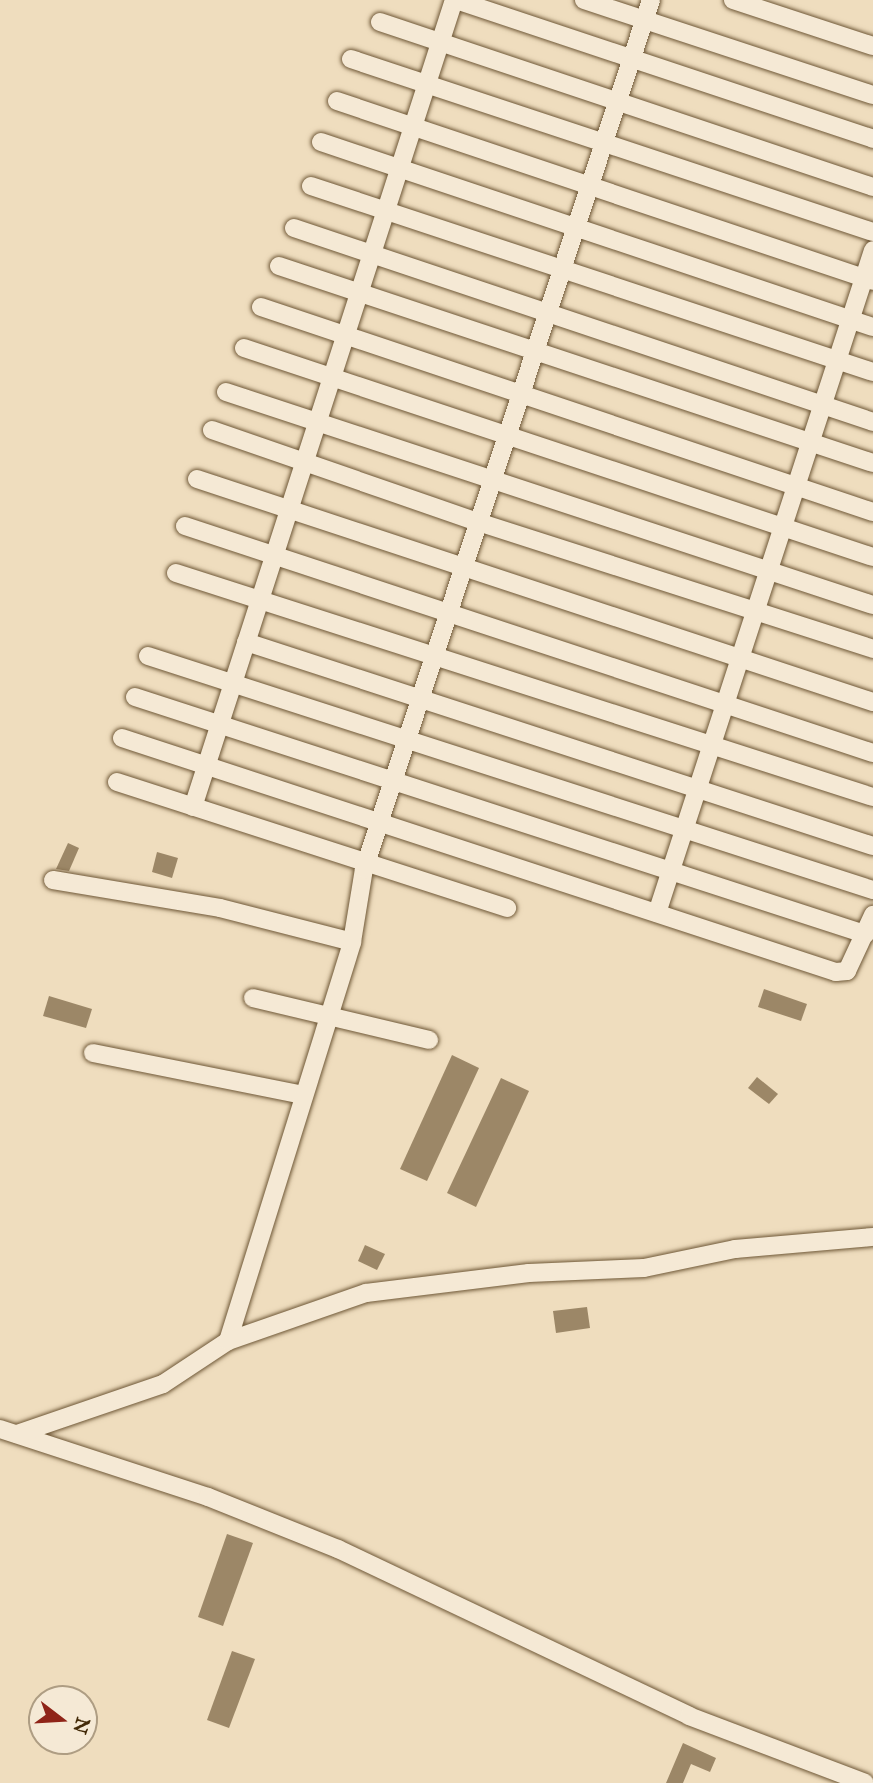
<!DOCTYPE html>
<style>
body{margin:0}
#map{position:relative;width:873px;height:1783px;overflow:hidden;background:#efddbe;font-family:"IM FELL Great Primer",serif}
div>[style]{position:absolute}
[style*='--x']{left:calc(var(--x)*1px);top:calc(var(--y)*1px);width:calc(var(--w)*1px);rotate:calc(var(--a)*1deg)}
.building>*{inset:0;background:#9c8767}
.roads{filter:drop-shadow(0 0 2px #6e5736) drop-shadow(0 0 2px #6e5736)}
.minor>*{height:18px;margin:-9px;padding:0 9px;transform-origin:9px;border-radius:9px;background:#f5e9d5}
span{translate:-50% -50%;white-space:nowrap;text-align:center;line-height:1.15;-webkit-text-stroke:6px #f5e9d5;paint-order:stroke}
.north{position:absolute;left:28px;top:1685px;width:70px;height:70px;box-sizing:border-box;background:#f5e9d5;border:2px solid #ae9d83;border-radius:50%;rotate:107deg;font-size:19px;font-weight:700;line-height:28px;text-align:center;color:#432a08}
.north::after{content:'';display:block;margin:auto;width:24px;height:32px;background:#8f2418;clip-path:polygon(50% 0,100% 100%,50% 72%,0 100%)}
</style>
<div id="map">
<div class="building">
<i style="clip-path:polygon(68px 843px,79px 848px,69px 871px,56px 869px)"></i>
<i style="clip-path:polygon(157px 852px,178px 858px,172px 878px,152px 872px)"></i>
<i style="clip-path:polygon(764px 989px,807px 1004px,801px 1021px,758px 1007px)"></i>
<i style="clip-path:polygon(49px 996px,92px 1009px,86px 1028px,43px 1016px)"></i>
<i style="clip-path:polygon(452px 1055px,479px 1068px,427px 1181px,400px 1169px)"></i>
<i style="clip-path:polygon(757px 1077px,778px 1094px,769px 1104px,748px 1088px)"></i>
<i style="clip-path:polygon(501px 1078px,529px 1091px,476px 1207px,447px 1193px)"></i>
<i style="clip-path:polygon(365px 1245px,385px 1254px,377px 1270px,358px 1261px)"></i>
<i style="clip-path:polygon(587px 1307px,590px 1328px,556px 1333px,553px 1311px)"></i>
<i style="clip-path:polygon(227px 1534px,253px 1543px,223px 1626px,198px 1617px)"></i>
<i style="clip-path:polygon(232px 1651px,255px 1659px,229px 1728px,207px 1720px)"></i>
<i style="clip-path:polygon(683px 1743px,716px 1758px,710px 1772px,691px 1764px,683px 1783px,666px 1783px)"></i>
</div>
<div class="roads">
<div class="minor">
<i style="--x:456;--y:0;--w:440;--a:18.4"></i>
<i style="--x:584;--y:0;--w:304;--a:18.2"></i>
<i style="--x:733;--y:0;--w:147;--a:18.2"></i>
<i style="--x:380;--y:22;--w:520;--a:18.5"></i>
<i style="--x:351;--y:59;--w:550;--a:18.34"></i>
<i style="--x:337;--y:101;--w:565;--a:18.56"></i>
<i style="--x:321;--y:142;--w:582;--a:18.53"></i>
<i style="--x:311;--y:186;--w:592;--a:18.31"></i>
<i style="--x:294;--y:228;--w:611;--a:18.52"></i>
<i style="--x:279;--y:266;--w:626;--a:18.35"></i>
<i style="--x:261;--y:307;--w:645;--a:18.52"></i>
<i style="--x:244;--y:348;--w:663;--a:18.38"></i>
<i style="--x:226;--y:392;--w:681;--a:18.22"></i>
<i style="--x:212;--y:430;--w:281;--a:19.1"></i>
<i style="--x:478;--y:522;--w:415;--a:17.8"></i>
<i style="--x:197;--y:479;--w:712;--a:18.26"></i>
<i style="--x:185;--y:526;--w:724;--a:18.26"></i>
<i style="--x:176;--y:573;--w:732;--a:17.82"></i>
<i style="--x:246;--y:642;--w:659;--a:18.02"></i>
<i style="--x:148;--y:656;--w:762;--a:17.89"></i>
<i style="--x:135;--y:697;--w:768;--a:17.99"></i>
<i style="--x:122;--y:738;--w:751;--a:18.15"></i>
<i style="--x:836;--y:972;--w:11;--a:-5"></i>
<i style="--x:847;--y:971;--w:62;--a:-65.1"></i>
<i style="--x:117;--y:782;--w:410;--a:17.9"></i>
<i style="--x:193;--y:807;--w:848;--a:-72.08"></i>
<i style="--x:53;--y:880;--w:169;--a:9.5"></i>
<i style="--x:220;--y:908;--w:136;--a:14.4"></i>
<i style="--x:657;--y:913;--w:697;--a:-71.95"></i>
<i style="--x:253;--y:998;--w:181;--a:13.4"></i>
<i style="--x:93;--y:1053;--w:215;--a:11.3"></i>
<i style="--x:228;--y:1341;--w:418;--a:-72.7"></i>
<i style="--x:352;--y:942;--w:74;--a:-80.7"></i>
<i style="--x:364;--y:869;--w:915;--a:-71.72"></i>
<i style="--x:0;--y:1429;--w:219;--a:18.1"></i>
<i style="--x:208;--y:1497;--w:140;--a:21.8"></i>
<i style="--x:338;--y:1549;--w:389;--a:25.4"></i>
<i style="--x:689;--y:1716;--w:188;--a:20.8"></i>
<i style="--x:17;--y:1434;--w:154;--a:-18.9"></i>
<i style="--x:163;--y:1384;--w:78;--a:-33.5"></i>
<i style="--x:228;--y:1341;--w:146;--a:-19.2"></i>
<i style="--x:366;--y:1293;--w:164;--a:-7"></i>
<i style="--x:529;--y:1273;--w:115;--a:-2.5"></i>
<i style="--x:644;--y:1268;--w:93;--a:-11.8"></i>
<i style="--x:735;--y:1249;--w:139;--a:-5"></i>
</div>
</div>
<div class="north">N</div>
</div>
